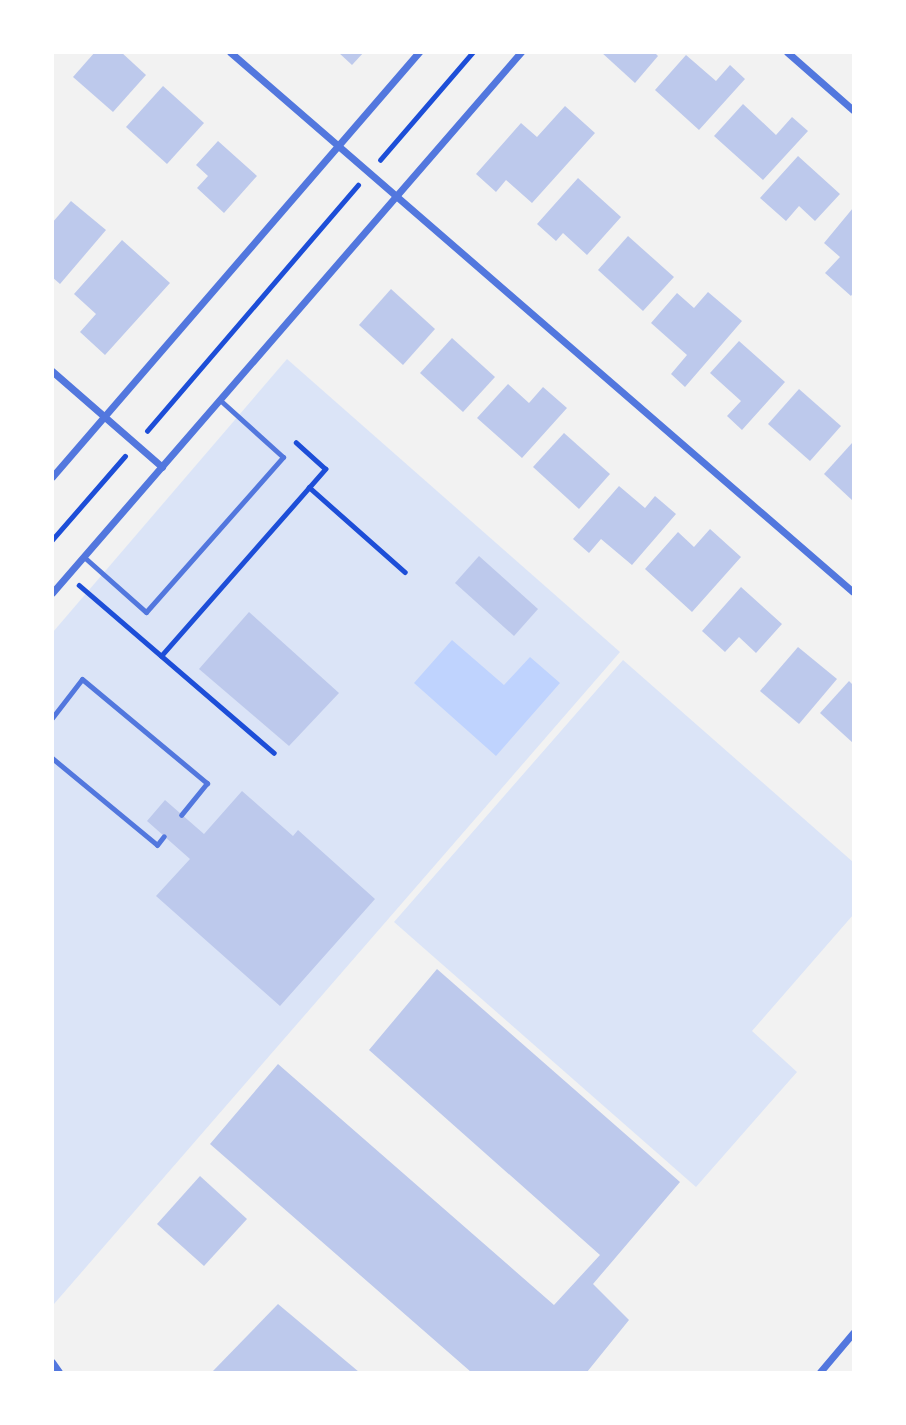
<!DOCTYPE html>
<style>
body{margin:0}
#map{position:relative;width:906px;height:1425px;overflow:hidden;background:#f2f2f2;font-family:"Varela Round",sans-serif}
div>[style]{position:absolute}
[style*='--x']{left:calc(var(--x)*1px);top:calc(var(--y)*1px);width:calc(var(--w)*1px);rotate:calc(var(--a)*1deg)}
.green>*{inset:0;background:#dbe4f7}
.water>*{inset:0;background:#bfd3fe}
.building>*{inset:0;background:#bdc9ec}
.path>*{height:4.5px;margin:-2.25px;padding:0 2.25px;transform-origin:2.25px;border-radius:2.25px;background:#1d4ed8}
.service>*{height:5px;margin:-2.5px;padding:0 2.5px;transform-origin:2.5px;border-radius:2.5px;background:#5277de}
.minor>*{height:7px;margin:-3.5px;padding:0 3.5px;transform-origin:3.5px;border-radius:3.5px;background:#5277de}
span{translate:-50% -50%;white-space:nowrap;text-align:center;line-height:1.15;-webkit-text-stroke:6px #fff;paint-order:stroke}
.frame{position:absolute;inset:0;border:54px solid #fff;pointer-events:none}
</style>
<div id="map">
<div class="green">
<i style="clip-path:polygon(287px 359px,620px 652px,54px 1304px,53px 632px)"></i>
<i style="clip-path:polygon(623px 660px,853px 862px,853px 915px,752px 1031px,797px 1072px,696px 1187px,394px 922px)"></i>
</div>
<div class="water">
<i style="clip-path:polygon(452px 640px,504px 685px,530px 657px,560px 683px,496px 756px,414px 683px)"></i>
</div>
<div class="building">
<i style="clip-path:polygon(95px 52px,121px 52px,146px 75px,113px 112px,73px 77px)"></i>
<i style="clip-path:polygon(338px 52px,364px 52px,352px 65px)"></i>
<i style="clip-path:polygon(601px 52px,654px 52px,658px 56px,635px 83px)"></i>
<i style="clip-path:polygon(686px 55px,716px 81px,730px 65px,745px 79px,699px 130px,655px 90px)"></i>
<i style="clip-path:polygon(163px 86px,204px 123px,167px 164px,126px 127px)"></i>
<i style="clip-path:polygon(743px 104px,776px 135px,792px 117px,808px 131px,763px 180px,714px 136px)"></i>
<i style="clip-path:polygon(565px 106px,595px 133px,532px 203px,506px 180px,496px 192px,476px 174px,521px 123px,537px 137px)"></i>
<i style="clip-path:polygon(218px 141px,257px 176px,224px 213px,197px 188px,208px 176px,196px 165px)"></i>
<i style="clip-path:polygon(798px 156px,840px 194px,815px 221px,799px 206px,786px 221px,760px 198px)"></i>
<i style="clip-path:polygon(578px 178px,621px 217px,587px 255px,563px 233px,556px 241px,537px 224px)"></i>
<i style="clip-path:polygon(71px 201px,106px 230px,60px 284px,52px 277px,52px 223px)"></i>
<i style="clip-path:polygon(853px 208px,853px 293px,851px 296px,825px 273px,840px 257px,824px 243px)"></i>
<i style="clip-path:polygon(628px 236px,674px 277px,643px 311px,598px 270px)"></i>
<i style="clip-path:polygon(122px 240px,170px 283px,105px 355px,80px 332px,96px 314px,74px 294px)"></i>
<i style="clip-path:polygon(391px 289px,435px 329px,403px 365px,359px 325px)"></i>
<i style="clip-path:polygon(708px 292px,742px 321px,685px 387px,671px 374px,687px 355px,651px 323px,677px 293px,694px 308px)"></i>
<i style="clip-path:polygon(452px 338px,495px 377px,463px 412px,420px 373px)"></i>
<i style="clip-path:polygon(739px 341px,785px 382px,742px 430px,727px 416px,741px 401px,710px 373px)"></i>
<i style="clip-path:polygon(508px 384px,529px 403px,543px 387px,567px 408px,522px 458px,477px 418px)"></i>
<i style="clip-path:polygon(799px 389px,841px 426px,810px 461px,768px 424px)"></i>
<i style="clip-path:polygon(564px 433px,610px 474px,579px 509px,533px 467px)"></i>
<i style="clip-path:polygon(852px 443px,853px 444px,853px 501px,824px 474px)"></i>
<i style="clip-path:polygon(619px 486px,645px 508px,655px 496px,676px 514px,632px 565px,601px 539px,589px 553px,573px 539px)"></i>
<i style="clip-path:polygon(710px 529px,741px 557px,692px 612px,645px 569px,678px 532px,694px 547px)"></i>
<i style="clip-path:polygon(479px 556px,538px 609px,514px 636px,455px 583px)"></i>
<i style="clip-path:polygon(741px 587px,782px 624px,756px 653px,739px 637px,725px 652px,702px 631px)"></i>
<i style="clip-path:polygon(249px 612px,339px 693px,289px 746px,199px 669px)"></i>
<i style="clip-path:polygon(798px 647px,837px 679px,799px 724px,760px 691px)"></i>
<i style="clip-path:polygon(849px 681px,853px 685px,853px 743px,820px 713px)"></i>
<i style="clip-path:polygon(242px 791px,293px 836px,298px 830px,375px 899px,280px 1006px,156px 896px,190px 859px,147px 821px,165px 800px,204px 834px)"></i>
<i style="clip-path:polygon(437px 969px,680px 1182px,593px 1284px,629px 1320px,587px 1372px,471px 1372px,210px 1144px,278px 1064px,554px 1305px,600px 1255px,369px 1050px)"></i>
<i style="clip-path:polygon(200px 1176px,247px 1219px,204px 1266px,157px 1224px)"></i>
<i style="clip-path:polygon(278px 1304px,359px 1372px,212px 1372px)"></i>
</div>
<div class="path">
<i style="--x:380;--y:160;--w:143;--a:-49.3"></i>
<i style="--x:147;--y:431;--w:324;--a:-49.4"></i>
<i style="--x:309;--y:487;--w:128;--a:41.5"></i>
<i style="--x:52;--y:540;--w:111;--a:-49"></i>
<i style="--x:79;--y:585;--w:257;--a:40.7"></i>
<i style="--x:161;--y:656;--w:249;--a:-48.7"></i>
<i style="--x:325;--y:469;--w:39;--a:-138"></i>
</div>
<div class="service">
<i style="--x:84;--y:557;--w:83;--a:41.6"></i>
<i style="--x:146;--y:612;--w:207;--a:-48.5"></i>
<i style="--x:283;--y:457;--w:85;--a:-137.9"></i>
<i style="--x:52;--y:718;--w:49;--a:-52.4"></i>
<i style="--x:82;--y:679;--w:163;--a:39.8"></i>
<i style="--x:207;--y:783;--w:41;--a:129.1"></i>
<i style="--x:52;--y:758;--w:136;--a:39.6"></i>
<i style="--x:157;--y:845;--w:11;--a:-52"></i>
</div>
<div class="minor">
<i style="--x:230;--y:52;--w:824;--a:40.92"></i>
<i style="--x:787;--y:52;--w:88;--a:41.3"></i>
<i style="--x:52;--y:371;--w:146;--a:41.1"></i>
<i style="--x:52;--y:477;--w:562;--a:-49.19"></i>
<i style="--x:52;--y:593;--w:716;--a:-49.08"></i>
<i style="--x:52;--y:1362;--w:12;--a:55"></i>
<i style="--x:820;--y:1372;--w:51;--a:-49.8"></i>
</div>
<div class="frame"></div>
</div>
